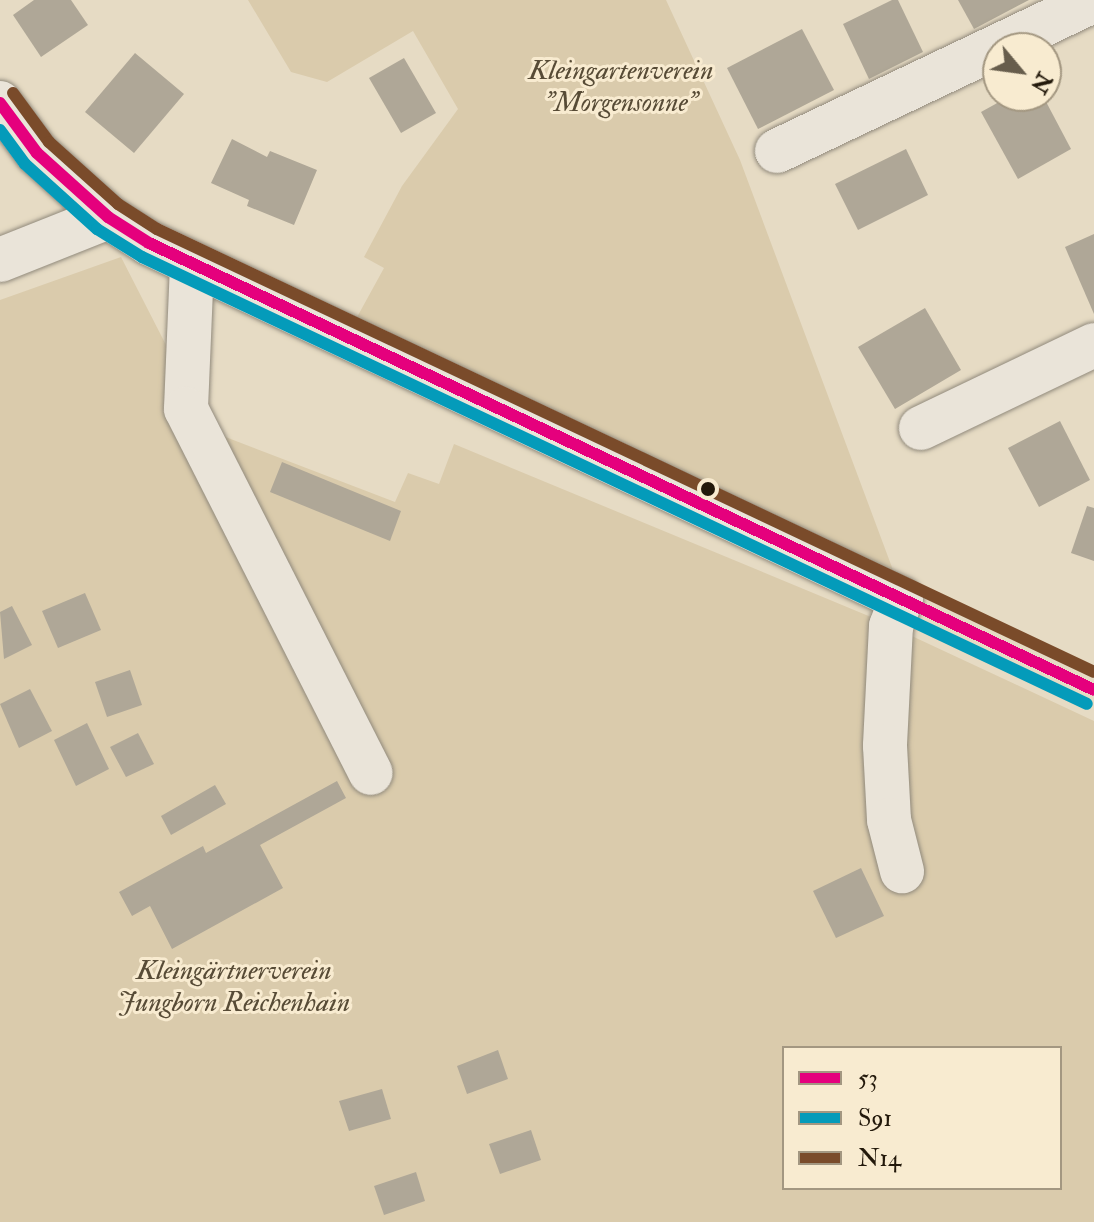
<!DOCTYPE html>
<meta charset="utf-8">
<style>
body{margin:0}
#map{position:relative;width:1094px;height:1222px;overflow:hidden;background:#e6dbc4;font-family:"IM FELL Double Pica",serif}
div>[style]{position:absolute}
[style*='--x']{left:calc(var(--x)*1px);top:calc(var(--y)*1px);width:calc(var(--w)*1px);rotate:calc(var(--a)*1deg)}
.green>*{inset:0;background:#dacbac}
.building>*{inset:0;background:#afa797}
.roads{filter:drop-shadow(0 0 2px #918a7c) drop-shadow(0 0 2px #918a7c)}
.minor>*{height:44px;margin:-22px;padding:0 22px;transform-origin:22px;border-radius:22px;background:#eae4d9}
.bus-1>*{height:12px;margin:-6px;padding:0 6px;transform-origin:6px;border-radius:6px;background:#e5007d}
.bus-2>*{height:12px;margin:-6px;padding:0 6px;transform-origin:6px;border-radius:6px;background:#049bba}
.bus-3>*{height:12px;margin:-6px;padding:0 6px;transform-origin:6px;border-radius:6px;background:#7a4b2a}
.dots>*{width:22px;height:22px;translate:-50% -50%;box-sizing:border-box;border:4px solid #f8ebd0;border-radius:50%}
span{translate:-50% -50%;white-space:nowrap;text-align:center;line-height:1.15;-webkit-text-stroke:6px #f8ebd0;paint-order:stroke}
.park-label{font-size:28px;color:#574b36;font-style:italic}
.legend{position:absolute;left:782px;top:1046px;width:280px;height:144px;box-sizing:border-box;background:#f8ebd0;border:2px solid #a39781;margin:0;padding:10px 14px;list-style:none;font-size:24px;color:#23190b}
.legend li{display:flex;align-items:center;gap:16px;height:40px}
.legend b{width:40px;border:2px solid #a39781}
.north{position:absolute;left:982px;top:32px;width:80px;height:80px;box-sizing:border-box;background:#f8ebd0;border:2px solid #a39781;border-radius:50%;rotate:119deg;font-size:22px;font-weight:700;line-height:32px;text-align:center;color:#23190b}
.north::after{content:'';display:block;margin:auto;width:28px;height:36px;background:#675d4c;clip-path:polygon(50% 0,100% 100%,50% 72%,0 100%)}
</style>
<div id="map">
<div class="green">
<i style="clip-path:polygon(248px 0,666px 0,740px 160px,893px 570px,356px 319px,384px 268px,364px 257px,402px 186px,458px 109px,413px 31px,327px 82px,291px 72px)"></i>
<i style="clip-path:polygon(evenodd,121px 257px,210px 431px,395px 502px,408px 473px,439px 484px,454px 444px,871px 617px,1094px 721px,1094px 1222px,0 1222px,0 300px,121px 257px,784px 1048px,1060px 1048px,1060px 1188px,784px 1188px,784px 1048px)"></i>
</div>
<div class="building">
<i style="clip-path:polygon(34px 0,71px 0,88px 25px,41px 57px,13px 15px)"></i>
<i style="clip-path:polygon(892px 0,898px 0,923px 52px,869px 79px,843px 24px)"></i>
<i style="clip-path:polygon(958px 0,1029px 0,974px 29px)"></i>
<i style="clip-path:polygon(802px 29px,834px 90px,758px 129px,727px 68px)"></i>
<i style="clip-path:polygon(135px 53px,184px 94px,134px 153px,85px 112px)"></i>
<i style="clip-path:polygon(404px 58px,436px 113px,401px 133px,369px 78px)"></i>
<i style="clip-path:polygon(1010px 96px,1043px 96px,1071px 149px,1018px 179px,981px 112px)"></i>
<i style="clip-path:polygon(232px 139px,267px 157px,270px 151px,317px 170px,294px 225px,247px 206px,249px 200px,211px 183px)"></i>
<i style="clip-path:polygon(906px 149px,928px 195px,858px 230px,835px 184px)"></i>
<i style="clip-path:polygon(1094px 234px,1094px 314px,1065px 247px)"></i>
<i style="clip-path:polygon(925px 308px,961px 370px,895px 409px,858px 347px)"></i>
<i style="clip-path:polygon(1060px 421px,1090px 480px,1039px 507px,1008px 448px)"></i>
<i style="clip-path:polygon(282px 462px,401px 511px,390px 541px,270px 492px)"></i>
<i style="clip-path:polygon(1087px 506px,1094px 508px,1094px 561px,1071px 553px)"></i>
<i style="clip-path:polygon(85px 593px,101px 630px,58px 648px,42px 611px)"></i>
<i style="clip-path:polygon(12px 606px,32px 645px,4px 659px,0 612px)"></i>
<i style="clip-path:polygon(130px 670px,142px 705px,107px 717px,95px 682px)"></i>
<i style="clip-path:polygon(30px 689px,52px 731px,19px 748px,0 704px)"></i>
<i style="clip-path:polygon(87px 723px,109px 769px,76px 786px,54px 740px)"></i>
<i style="clip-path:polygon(138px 733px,154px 764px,126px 777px,110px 747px)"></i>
<i style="clip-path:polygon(337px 781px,346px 798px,260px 845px,283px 888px,172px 949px,150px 906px,132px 916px,119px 892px,203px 846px,206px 853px)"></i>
<i style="clip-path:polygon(215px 785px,226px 804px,171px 835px,161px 816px)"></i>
<i style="clip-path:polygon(861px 868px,884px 916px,836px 938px,813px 891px)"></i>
<i style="clip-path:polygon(498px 1050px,508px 1079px,467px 1094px,457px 1066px)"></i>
<i style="clip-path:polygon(382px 1089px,391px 1119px,349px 1131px,339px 1101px)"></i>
<i style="clip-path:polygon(531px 1130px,541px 1160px,500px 1174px,489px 1144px)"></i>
<i style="clip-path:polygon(416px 1172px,425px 1201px,384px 1215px,374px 1186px)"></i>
</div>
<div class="roads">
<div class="minor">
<i style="--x:0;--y:103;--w:62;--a:53.5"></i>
<i style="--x:37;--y:153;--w:96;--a:42"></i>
<i style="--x:108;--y:217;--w:49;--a:32.4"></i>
<i style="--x:149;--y:243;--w:832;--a:25.33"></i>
<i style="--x:901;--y:599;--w:29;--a:110"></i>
<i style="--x:891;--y:626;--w:120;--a:92.9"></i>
<i style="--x:885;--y:746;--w:74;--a:86.9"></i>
<i style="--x:889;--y:820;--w:53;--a:75.7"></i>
<i style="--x:777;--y:151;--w:348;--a:-25.4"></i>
<i style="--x:0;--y:260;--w:116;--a:-21.7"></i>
<i style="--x:192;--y:265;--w:144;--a:92.4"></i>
<i style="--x:186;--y:409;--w:408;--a:63.1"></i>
<i style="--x:921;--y:428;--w:192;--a:-25.6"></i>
</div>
</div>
<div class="bus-1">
<i style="--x:0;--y:103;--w:62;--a:53.5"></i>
<i style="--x:37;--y:153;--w:96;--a:42"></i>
<i style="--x:108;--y:217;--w:49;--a:32.4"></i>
<i style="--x:149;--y:243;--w:1045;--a:25.31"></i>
</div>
<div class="bus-2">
<i style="--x:0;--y:130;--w:42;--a:53.7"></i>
<i style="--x:25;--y:164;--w:97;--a:42.1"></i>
<i style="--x:97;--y:229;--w:53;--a:31.9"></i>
<i style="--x:142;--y:257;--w:1045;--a:25.31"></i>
</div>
<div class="bus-3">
<i style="--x:13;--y:93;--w:61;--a:53.7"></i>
<i style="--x:49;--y:142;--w:93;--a:41.9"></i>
<i style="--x:118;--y:204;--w:46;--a:32.7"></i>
<i style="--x:157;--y:229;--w:1036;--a:25.3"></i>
</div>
<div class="dots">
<i style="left:708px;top:489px;background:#23190b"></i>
</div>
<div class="park-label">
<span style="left:621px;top:87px">Kleingartenverein<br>"Morgensonne"</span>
<span style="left:234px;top:987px">Kleingärtnerverein<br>Jungborn Reichenhain</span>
</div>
<ul class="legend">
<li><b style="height:10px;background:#e5007d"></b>53</li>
<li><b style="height:10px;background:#049bba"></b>S91</li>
<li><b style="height:10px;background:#7a4b2a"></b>N14</li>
</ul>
<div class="north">N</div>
</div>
